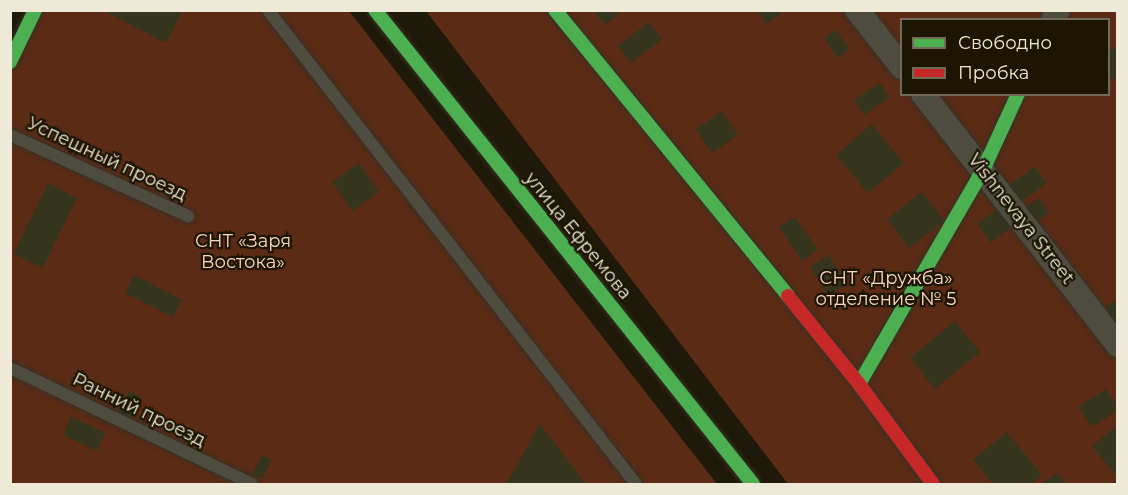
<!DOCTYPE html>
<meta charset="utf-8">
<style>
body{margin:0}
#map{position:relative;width:1128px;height:495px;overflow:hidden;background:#1e1908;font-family:Montserrat,sans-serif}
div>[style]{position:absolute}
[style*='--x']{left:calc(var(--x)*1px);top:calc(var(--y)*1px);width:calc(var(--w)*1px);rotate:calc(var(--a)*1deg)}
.green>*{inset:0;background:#5b2b15}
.building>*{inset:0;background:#35351e}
.roads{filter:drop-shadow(0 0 2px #353227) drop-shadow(0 0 2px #353227)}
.lane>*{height:12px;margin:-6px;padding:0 6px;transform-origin:6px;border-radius:6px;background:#4e4b3f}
.street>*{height:24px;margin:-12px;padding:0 12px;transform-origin:12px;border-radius:12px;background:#4e4b3f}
.fast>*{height:14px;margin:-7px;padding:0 7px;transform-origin:7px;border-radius:7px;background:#4caf50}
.jam>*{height:14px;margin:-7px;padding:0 7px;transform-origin:7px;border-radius:7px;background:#c62828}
span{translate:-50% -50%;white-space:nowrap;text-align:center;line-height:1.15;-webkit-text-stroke:4.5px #1b1501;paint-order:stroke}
.street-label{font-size:18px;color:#efead7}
.park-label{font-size:18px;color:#fdd5c5}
.frame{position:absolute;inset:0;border:12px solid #efead7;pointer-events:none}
.legend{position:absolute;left:900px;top:18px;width:210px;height:78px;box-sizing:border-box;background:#1b1501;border:2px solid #706a57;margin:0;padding:8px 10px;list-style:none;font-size:18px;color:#efead7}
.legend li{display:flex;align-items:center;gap:12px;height:30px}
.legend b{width:30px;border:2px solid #706a57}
</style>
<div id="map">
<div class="green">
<i style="clip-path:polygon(41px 11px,349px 11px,717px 484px,11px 484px,10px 69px)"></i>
<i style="clip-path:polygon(evenodd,426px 11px,1117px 11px,1117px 484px,788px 484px,426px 11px,902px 20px,1108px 20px,1108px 94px,902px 94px,902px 20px)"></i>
</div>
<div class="building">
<i style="clip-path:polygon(102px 10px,183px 10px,166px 43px)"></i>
<i style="clip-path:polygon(593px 10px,623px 10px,605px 25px)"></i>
<i style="clip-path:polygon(756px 10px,785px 10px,767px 24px)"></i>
<i style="clip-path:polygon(649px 22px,662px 39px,631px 63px,618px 46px)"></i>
<i style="clip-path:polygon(836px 30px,850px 49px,837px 58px,824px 38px)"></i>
<i style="clip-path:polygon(1118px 45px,1118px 85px,1108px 73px,1108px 52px)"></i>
<i style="clip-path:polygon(880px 83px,890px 97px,864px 115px,854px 100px)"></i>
<i style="clip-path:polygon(722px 111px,738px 135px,712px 153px,696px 129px)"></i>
<i style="clip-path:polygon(872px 124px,904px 163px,868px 193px,836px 155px)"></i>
<i style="clip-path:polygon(359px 163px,379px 192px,352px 211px,332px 182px)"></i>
<i style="clip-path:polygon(1035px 167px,1047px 183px,1021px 201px,1009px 185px)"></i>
<i style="clip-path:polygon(48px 183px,77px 198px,43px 268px,14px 254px)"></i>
<i style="clip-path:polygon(922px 192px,944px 221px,909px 248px,887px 219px)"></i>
<i style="clip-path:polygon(1039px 198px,1049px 213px,1032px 225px,1022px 209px)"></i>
<i style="clip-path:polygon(998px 209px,1011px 227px,991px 243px,977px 224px)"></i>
<i style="clip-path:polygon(795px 217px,818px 250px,802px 261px,779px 227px)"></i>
<i style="clip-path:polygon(828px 255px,848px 283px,829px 296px,810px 267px)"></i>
<i style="clip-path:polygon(134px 275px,182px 300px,173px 317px,125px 293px)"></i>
<i style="clip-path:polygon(1118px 299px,1118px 329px,1101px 310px)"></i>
<i style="clip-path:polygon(955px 321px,980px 352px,935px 389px,910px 358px)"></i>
<i style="clip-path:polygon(1106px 389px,1118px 406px,1118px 410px,1092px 427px,1078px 407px)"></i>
<i style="clip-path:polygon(129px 391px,141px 397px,130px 418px,118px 412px)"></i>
<i style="clip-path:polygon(71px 417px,105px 433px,97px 451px,63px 435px)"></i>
<i style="clip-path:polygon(540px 424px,586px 484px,506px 484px)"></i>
<i style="clip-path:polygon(1114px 428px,1118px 432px,1118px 478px,1092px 446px)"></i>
<i style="clip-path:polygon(1007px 432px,1042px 475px,1031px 484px,993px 484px,973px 460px)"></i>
<i style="clip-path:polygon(262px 455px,272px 460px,262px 479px,252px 474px)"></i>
<i style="clip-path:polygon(1058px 473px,1066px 484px,1041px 484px)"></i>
</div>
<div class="roads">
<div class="lane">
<i style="--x:268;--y:10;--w:600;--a:52.18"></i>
<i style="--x:10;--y:135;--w:196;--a:24.5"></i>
<i style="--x:10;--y:368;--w:268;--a:25.6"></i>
</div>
<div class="street">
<i style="--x:857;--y:10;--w:73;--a:51.7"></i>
<i style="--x:1053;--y:20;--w:11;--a:-63"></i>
<i style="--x:923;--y:94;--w:318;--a:52.2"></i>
</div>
<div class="fast">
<i style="--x:375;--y:10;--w:606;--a:51.43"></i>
<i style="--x:555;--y:10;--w:369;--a:50.8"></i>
<i style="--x:10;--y:62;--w:58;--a:-64.3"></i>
<i style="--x:859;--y:384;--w:247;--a:-59.9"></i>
<i style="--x:983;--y:170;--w:84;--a:-65.3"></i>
</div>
<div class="jam">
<i style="--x:788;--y:296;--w:113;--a:51.1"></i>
<i style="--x:859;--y:384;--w:124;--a:53.5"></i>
</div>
</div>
<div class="street-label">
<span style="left:107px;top:159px;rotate:25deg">Успешный проезд</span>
<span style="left:1021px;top:219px;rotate:52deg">Vishnevaya Street</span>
<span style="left:578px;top:236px;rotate:51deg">улица Ефремова</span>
<span style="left:139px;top:410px;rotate:26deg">Ранний проезд</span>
</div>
<div class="park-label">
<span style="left:243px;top:252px">СНТ «Заря<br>Востока»</span>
<span style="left:886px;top:289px">СНТ «Дружба»<br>отделение № 5</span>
</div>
<div class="frame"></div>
<ul class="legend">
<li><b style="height:8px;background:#4caf50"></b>Свободно</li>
<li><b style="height:8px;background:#c62828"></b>Пробка</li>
</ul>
</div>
